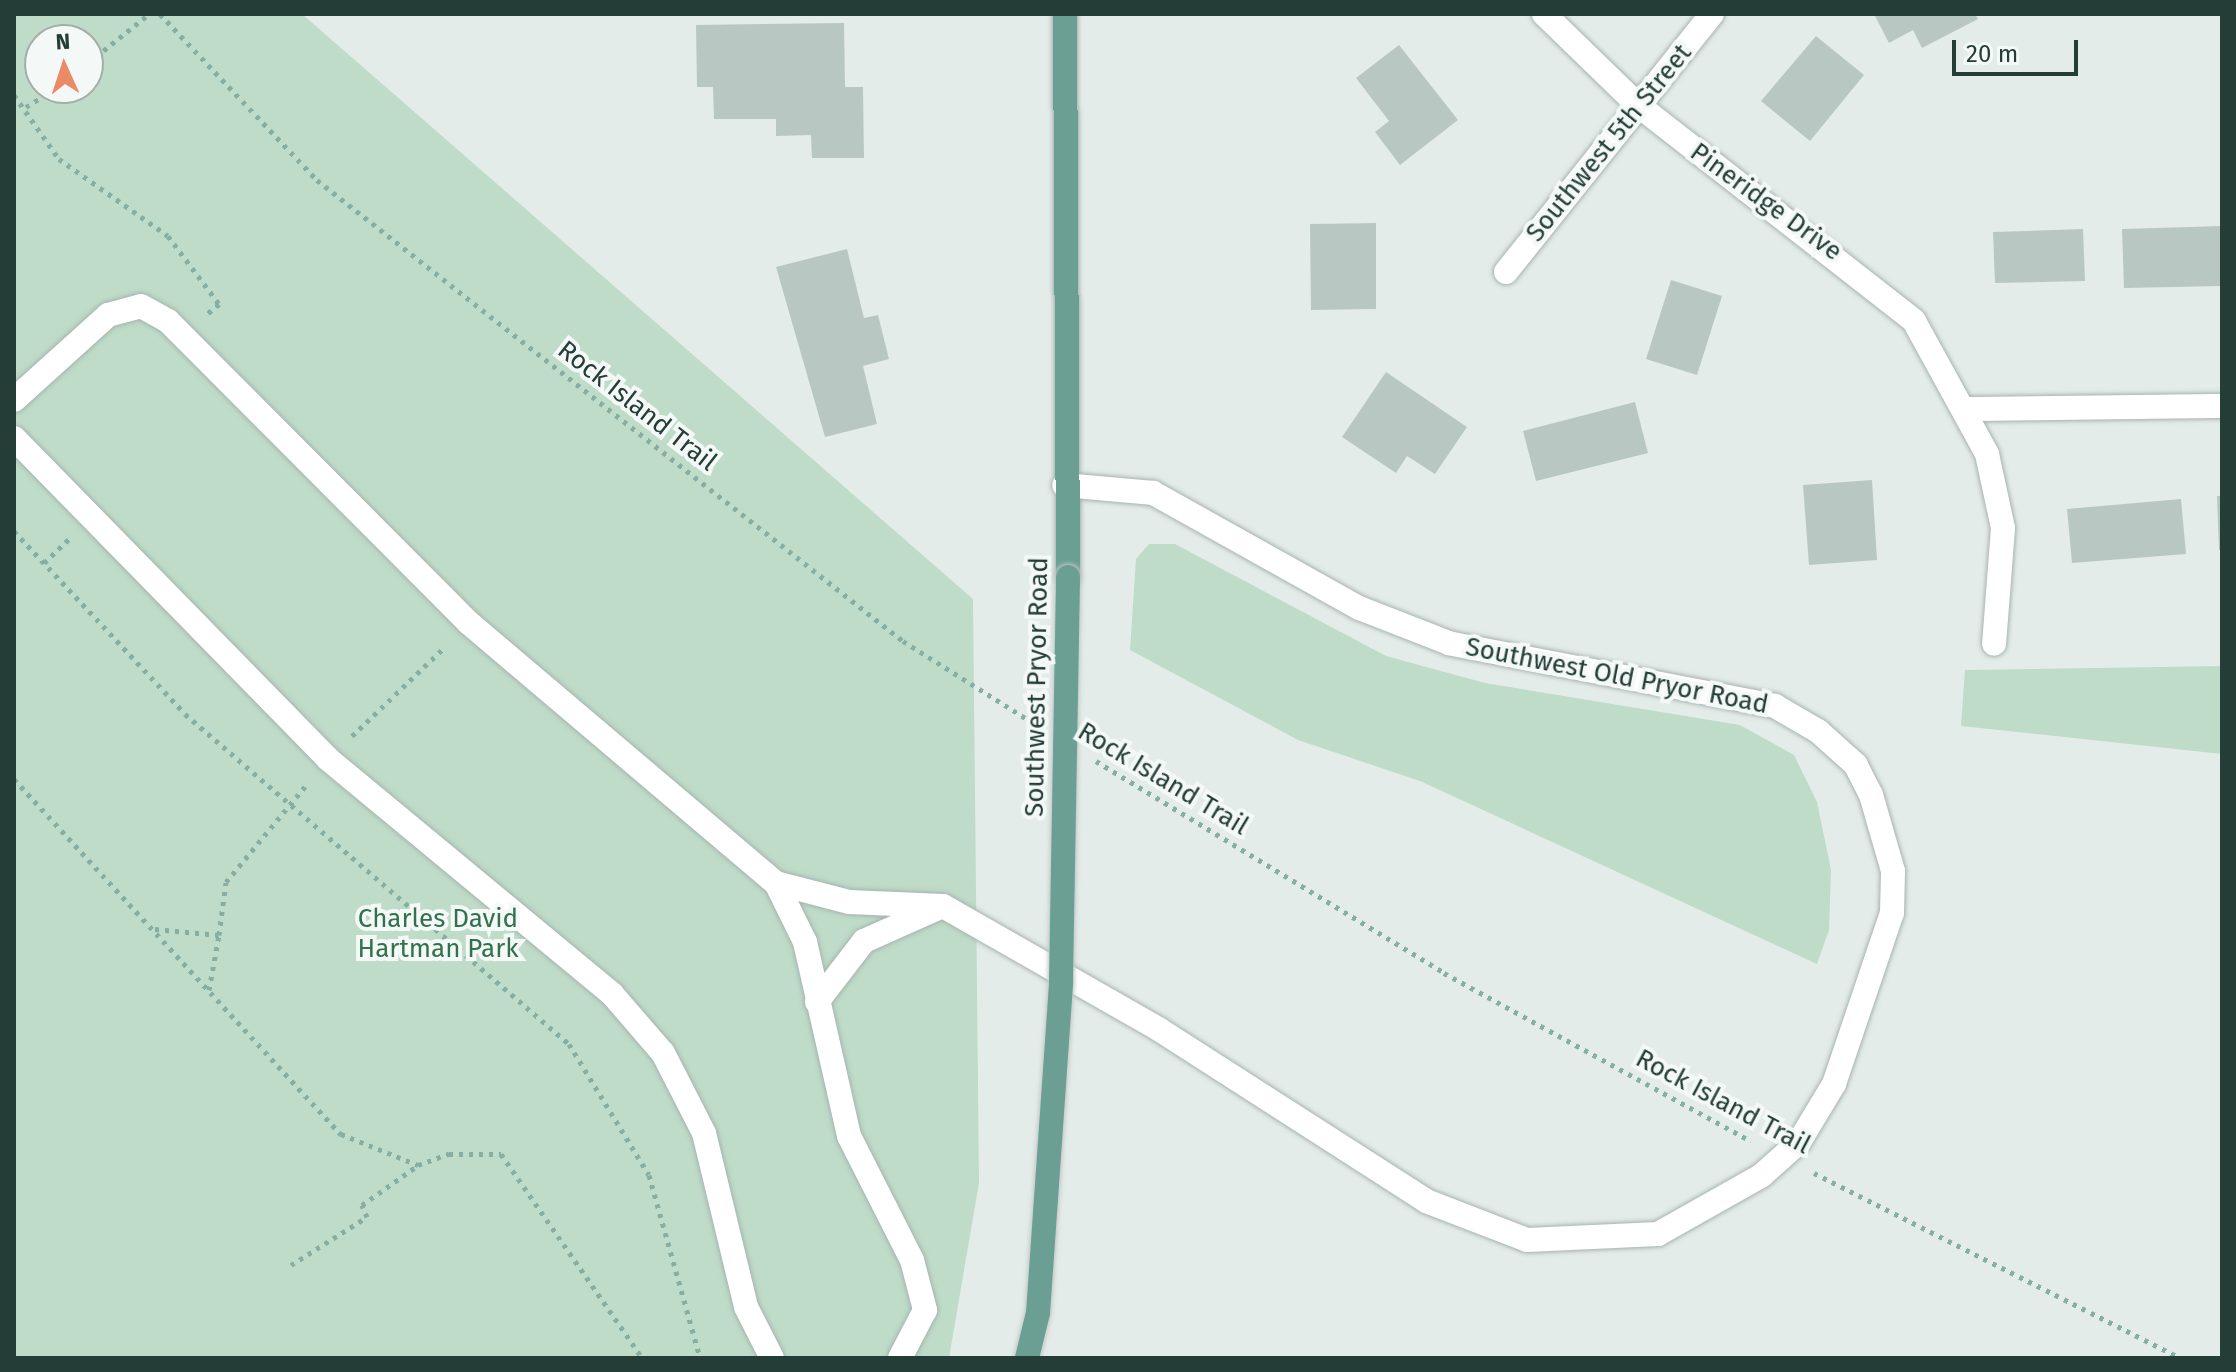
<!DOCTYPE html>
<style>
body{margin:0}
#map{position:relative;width:2236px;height:1372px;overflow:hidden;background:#e4ece9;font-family:"Fira Sans",sans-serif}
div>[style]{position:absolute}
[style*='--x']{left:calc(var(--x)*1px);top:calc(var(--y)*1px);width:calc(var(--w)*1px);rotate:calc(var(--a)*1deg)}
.green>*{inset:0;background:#bedcc8}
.building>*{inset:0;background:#b9c7c2}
.path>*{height:5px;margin-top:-2.5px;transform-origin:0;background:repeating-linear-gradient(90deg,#86aea3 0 4px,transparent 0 10px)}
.roads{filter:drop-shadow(0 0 2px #a7b4b0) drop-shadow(0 0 2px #a7b4b0)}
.minor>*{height:24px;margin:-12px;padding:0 12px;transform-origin:12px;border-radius:12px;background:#fff}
.major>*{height:24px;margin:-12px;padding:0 12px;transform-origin:12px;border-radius:12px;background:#6b9f94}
.bridges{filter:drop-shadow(0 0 2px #c2c9c7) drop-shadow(0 0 2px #c2c9c7)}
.major-bridge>*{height:24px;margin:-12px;padding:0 12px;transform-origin:12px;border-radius:12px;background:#6b9f94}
span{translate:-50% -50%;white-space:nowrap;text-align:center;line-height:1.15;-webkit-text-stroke:8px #f4f9f7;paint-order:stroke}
.street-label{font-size:26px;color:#243d37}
.park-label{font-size:26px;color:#31714d}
.frame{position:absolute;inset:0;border:16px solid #243d37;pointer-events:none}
.north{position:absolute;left:24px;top:24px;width:80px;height:80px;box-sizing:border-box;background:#f4f9f7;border:2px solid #a1aeaa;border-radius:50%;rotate:357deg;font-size:22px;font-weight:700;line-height:32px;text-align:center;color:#243d37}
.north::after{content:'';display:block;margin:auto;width:28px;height:36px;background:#e98b65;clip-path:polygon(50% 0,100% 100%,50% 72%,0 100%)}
.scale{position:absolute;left:1952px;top:40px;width:126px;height:36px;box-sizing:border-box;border:4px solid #243d37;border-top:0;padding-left:10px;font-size:24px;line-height:28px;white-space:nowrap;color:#243d37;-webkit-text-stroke:6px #f4f9f7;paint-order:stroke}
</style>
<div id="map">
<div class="green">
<i style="clip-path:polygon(evenodd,14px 14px,302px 14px,973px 599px,979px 1183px,949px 1358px,14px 1358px,14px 14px,40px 40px,88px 40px,88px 88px,40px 88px,40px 40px)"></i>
<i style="clip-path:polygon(1149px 544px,1175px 544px,1386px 656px,1485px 683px,1740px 725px,1794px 755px,1817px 802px,1831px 870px,1829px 930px,1817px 964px,1420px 781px,1298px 740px,1130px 650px,1136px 559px)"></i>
<i style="clip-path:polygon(2222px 666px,2222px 754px,1961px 726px,1965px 670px)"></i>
</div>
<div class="building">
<i style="clip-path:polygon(1874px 14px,1975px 14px,1978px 19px,1922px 48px,1913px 30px,1889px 43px)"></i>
<i style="clip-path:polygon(844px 23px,845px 87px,863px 87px,864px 158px,812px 158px,811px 135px,776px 136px,776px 119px,714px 119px,713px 87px,697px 87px,696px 25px)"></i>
<i style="clip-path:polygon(1816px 36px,1864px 75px,1810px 141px,1761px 101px)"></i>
<i style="clip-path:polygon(1399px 45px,1458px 120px,1400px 165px,1375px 132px,1389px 121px,1356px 78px)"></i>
<i style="clip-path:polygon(1376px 223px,1376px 309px,1311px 310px,1310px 224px)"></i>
<i style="clip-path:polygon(2222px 226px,2222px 286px,2124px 288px,2122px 229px)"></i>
<i style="clip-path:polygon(2083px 229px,2085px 281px,1995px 283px,1993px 232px)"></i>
<i style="clip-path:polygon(847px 249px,864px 318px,878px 315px,889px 359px,863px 366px,877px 424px,825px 437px,776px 267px)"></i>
<i style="clip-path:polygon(1671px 280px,1722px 296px,1697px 375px,1646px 359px)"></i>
<i style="clip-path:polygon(1386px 372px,1467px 427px,1435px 474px,1407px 456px,1396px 473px,1342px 437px)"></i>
<i style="clip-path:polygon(1635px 402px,1648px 453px,1536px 481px,1523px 431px)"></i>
<i style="clip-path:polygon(1872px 480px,1877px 560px,1809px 565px,1803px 485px)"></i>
<i style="clip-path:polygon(2217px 496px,2222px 496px,2222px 550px,2219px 550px)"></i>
<i style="clip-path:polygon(2181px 499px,2186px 554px,2072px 563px,2067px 509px)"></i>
</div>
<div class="path">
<i style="--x:160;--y:14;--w:228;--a:46.6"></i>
<i style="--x:317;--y:180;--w:746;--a:38.19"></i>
<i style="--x:903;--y:641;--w:154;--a:32.2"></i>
<i style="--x:88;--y:63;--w:78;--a:-38.8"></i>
<i style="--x:14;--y:95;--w:78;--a:54.9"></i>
<i style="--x:59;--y:159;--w:133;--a:35.2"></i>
<i style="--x:168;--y:236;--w:85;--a:53.1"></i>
<i style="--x:219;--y:304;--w:16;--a:140"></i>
<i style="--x:26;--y:107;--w:36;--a:-32"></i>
<i style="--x:14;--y:531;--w:250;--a:46.9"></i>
<i style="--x:185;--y:714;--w:506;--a:40.67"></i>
<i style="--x:569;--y:1044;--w:153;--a:58.6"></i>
<i style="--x:649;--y:1175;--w:190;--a:74.4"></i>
<i style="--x:44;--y:563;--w:35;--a:-44"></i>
<i style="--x:352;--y:736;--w:130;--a:-43.8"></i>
<i style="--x:1096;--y:761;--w:407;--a:31.3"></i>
<i style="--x:1444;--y:973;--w:350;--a:28.7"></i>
<i style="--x:14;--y:779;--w:483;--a:47.4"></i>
<i style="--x:341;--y:1134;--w:83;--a:21.9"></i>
<i style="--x:418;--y:1165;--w:33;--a:-20"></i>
<i style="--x:449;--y:1154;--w:52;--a:0"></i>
<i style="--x:501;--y:1154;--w:248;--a:55.3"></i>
<i style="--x:155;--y:929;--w:64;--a:5.4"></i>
<i style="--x:219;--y:935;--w:53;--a:-82.5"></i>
<i style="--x:226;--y:882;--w:127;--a:-50.4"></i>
<i style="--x:209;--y:990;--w:56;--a:-79.7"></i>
<i style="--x:1814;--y:1173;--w:411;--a:26.8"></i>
<i style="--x:291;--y:1265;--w:90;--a:-32.3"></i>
<i style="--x:367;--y:1217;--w:13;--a:-113"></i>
<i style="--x:362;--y:1205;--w:67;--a:-35.3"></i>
</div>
<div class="roads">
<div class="minor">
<i style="--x:1544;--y:14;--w:131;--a:44.1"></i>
<i style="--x:1638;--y:105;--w:350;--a:38"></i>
<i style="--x:1914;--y:321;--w:152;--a:61.2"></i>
<i style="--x:1987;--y:454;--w:76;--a:77.8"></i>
<i style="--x:2003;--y:528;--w:116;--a:94.4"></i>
<i style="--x:1506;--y:272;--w:330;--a:-51.4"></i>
<i style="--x:14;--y:400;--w:127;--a:-42.1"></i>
<i style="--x:108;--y:315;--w:34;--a:-15"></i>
<i style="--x:141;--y:306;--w:31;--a:29"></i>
<i style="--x:168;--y:321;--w:426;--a:45.1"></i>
<i style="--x:469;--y:623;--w:402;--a:40.3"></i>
<i style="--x:776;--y:883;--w:66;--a:63.8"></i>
<i style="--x:805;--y:942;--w:199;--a:77.2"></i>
<i style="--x:849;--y:1136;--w:139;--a:63.1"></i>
<i style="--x:912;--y:1260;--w:52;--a:75.4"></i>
<i style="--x:925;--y:1310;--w:54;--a:117.5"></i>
<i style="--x:1966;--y:409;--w:256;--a:-0.7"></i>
<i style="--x:14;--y:438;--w:449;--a:45.6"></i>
<i style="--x:328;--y:759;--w:369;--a:39.6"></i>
<i style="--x:612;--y:994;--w:78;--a:49.2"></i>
<i style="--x:663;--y:1053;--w:90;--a:62.9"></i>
<i style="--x:704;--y:1133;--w:179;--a:76.4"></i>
<i style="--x:746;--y:1307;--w:57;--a:63"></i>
<i style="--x:776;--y:883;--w:75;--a:14.6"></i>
<i style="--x:849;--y:902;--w:94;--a:2.4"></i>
<i style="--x:943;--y:906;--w:250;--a:29.7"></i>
<i style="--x:1160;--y:1030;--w:316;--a:32.7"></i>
<i style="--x:1426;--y:1201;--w:108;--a:21.1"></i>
<i style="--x:1527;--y:1240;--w:131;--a:-2.6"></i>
<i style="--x:1658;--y:1234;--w:118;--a:-29.4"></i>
<i style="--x:1761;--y:1176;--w:51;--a:-41.8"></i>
<i style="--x:1799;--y:1142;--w:68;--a:-58.9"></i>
<i style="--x:1834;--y:1084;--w:181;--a:-71.3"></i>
<i style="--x:1892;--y:913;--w:42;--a:-88.6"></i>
<i style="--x:1893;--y:871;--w:79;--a:-106.1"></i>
<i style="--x:1871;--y:795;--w:34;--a:-117"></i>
<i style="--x:1856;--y:765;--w:51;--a:-138.2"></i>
<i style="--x:1818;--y:731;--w:50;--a:-149.8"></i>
<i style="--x:1775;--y:706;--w:332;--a:-169.1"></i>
<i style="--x:1449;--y:643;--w:97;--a:-158.7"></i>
<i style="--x:1359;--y:608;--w:236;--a:-150.8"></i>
<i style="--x:1153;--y:493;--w:89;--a:-174.9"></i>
<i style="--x:817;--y:1002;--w:77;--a:-52.4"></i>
<i style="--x:864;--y:941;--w:81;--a:-24"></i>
</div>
<div class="major">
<i style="--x:1065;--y:14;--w:563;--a:89.69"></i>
</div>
</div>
<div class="bridges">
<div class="major-bridge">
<i style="--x:1027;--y:1358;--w:46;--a:-76.3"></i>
<i style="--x:1038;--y:1313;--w:333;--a:-86"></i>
<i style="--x:1061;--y:981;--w:404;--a:-89"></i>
</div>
</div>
<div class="street-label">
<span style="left:1609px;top:143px;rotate:-51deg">Southwest 5th Street</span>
<span style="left:1766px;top:202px;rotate:36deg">Pineridge Drive</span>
<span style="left:637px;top:406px;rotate:38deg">Rock Island Trail</span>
<span style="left:1617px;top:676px;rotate:11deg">Southwest Old Pryor Road</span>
<span style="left:1037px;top:687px;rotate:-89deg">Southwest Pryor Road</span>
<span style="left:1163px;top:779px;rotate:31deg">Rock Island Trail</span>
<span style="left:1723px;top:1102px;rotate:28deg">Rock Island Trail</span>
</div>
<div class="park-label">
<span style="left:438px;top:934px">Charles David<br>Hartman Park</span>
</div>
<div class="frame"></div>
<div class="north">N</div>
<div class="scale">20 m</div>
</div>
